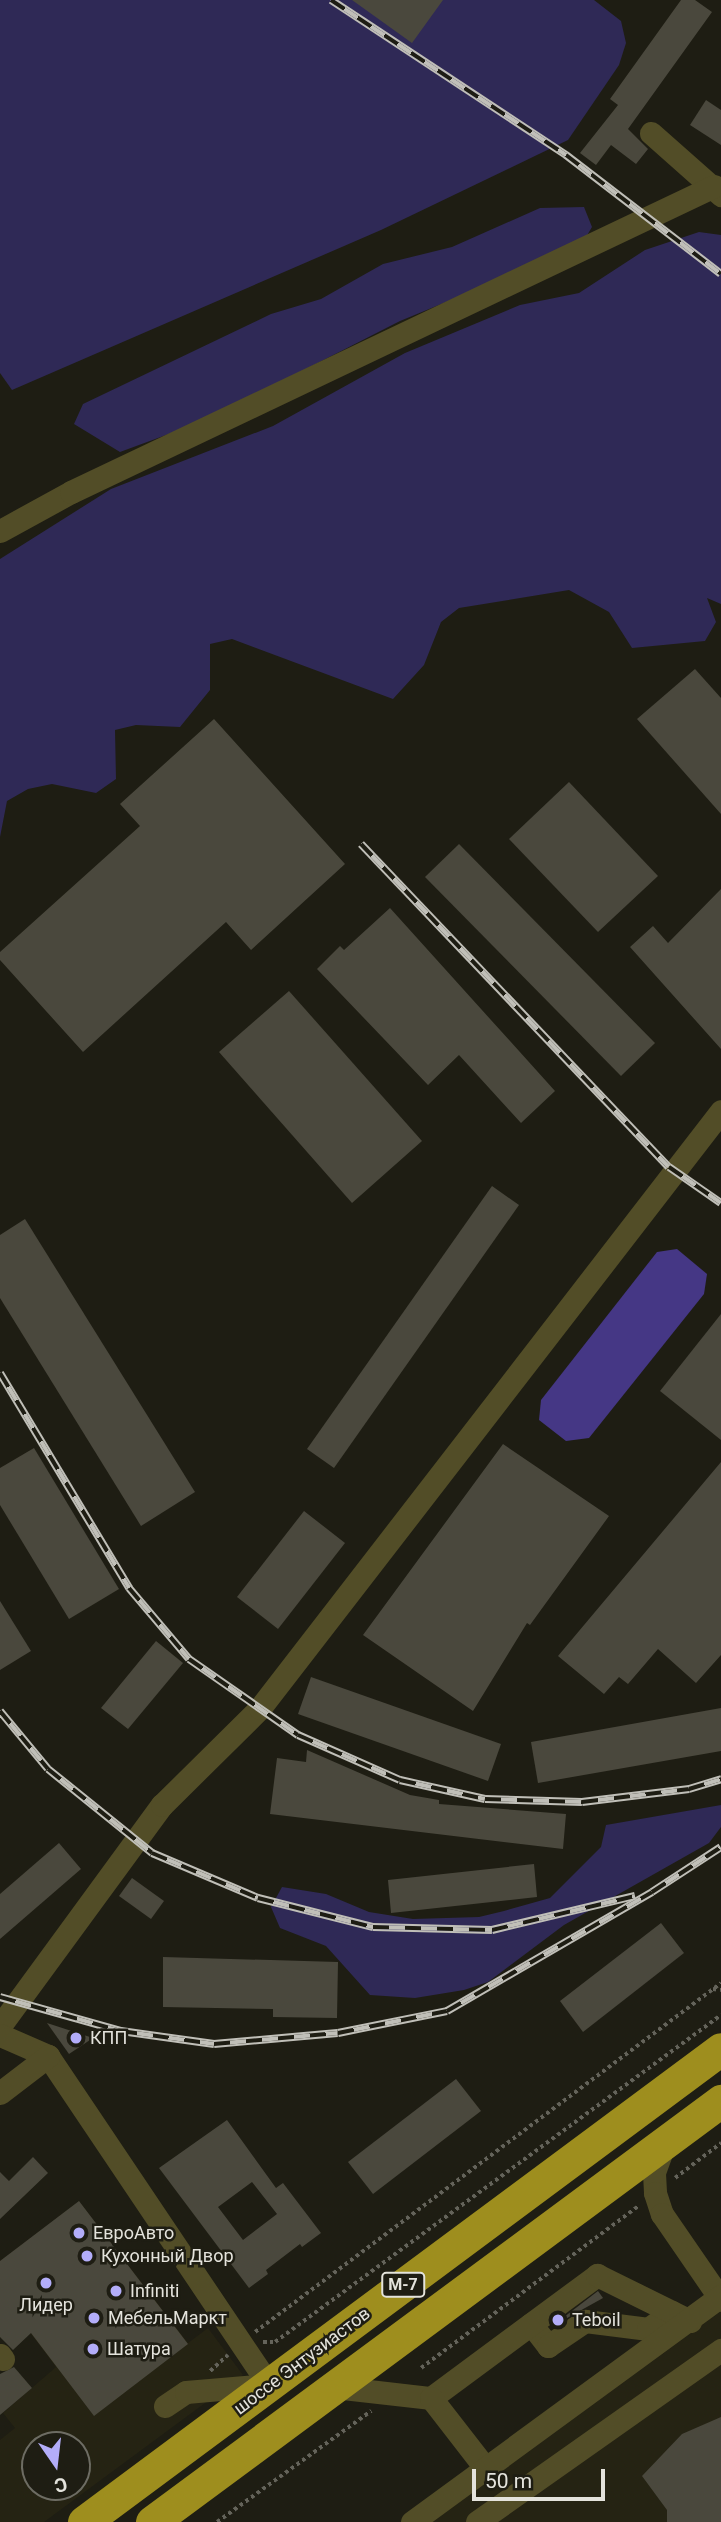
<!DOCTYPE html>
<meta charset="utf-8">
<style>
body{margin:0}
#map{position:relative;width:721px;height:2522px;overflow:hidden;background:#1e1d13;font-family:Roboto,sans-serif}
div>[style]{position:absolute}
[style*='--x']{left:calc(var(--x)*1px);top:calc(var(--y)*1px);width:calc(var(--w)*1px);rotate:calc(var(--a)*1deg)}
.built>*{inset:0;background:#252313}
.green>*{inset:0;background:#2f2956}
.water>*{inset:0;background:#453785}
.building>*{inset:0;background:#4a483d}
.path>*{height:3.5px;margin-top:-1.75px;transform-origin:0;background:repeating-linear-gradient(90deg,#64635a 0 3.5px,transparent 0 7px)}
.minor>*{height:23px;margin:-11.5px;padding:0 11.5px;transform-origin:11.5px;border-radius:11.5px;background:#524d27}
.highway>*{height:33px;margin:-16.5px;padding:0 16.5px;transform-origin:16.5px;border-radius:16.5px;background:#9e8e1e}
.rail>*{height:8px;margin-top:-4px;transform-origin:0;background:repeating-linear-gradient(90deg,#1e1d13 0 16px,#c0bfb8 0 32px);box-sizing:border-box;border-block:2px solid #c0bfb8}
.dots>*{width:19px;height:19px;translate:-50% -50%;box-sizing:border-box;border:4px solid #1e1d13;border-radius:50%}
span{translate:-50% -50%;white-space:nowrap;text-align:center;line-height:1.15;-webkit-text-stroke:5px #1e1d13;paint-order:stroke}
.shield-label span{padding:2px 5px;background:#1e1d13;border:2px solid;border-radius:5px;-webkit-text-stroke-width:0}
.shield-label{font-size:16px;color:#e4e3dc;font-weight:700}
.poi-label{font-size:18px;color:#e4e3dc}
.left{translate:0 -50%;text-align:left}
.street-label{font-size:18px;color:#e4e3dc}
.north{position:absolute;left:21px;top:2431px;width:70px;height:70px;box-sizing:border-box;background:#1e1d13;border:2px solid #6d6c63;border-radius:50%;rotate:166deg;font-size:19px;font-weight:700;line-height:28px;text-align:center;color:#e4e3dc}
.north::after{content:'';display:block;margin:auto;width:24px;height:32px;background:#b3adf9;clip-path:polygon(50% 0,100% 100%,50% 72%,0 100%)}
.scale{position:absolute;left:472px;top:2469px;width:133px;height:32px;box-sizing:border-box;border:4px solid #e4e3dc;border-top:0;padding-left:9px;font-size:21px;line-height:24px;white-space:nowrap;color:#e4e3dc;-webkit-text-stroke:5px #1e1d13;paint-order:stroke}
</style>
<div id="map">
<div class="built">
<i style="clip-path:polygon(evenodd,79px 2201px,188px 2343px,208px 2328px,243px 2375px,44px 2522px,0 2522px,0 2440px,15px 2428px,3px 2413px,56px 2367px,0 2293px,0 2261px,79px 2201px,35px 2445px,77px 2445px,77px 2487px,35px 2487px,35px 2445px)"></i>
<i style="clip-path:polygon(721px 2311px,721px 2522px,432px 2522px)"></i>
</div>
<div class="green">
<i style="clip-path:polygon(0 0,594px 0,621px 21px,626px 43px,619px 65px,568px 140px,381px 230px,12px 390px,0 373px)"></i>
<i style="clip-path:polygon(584px 207px,592px 227px,580px 247px,400px 321px,204px 421px,120px 452px,74px 424px,83px 404px,271px 314px,321px 299px,383px 264px,452px 247px,540px 208px)"></i>
<i style="clip-path:polygon(699px 232px,721px 235px,721px 604px,707px 598px,716px 622px,705px 641px,632px 648px,609px 612px,569px 590px,459px 608px,441px 622px,424px 665px,393px 699px,232px 639px,210px 644px,210px 690px,180px 727px,136px 725px,115px 730px,116px 779px,96px 793px,52px 784px,28px 789px,7px 801px,0 837px,0 559px,111px 489px,273px 426px,405px 353px,520px 305px,579px 293px,645px 250px)"></i>
<i style="clip-path:polygon(721px 1805px,721px 1827px,709px 1843px,564px 1925px,488px 1982px,464px 1990px,415px 1998px,370px 1995px,326px 1946px,280px 1928px,271px 1907px,282px 1887px,326px 1894px,369px 1912px,413px 1919px,479px 1917px,504px 1911px,550px 1898px,601px 1847px,606px 1825px)"></i>
</div>
<div class="water">
<i style="clip-path:polygon(677px 1249px,707px 1274px,704px 1294px,589px 1438px,566px 1441px,539px 1420px,541px 1400px,657px 1252px)"></i>
</div>
<div class="building">
<i style="clip-path:polygon(352px 0,443px 0,412px 43px)"></i>
<i style="clip-path:polygon(681px 0,695px 0,712px 12px,628px 129px,648px 149px,636px 164px,611px 145px,596px 165px,580px 153px,618px 105px,610px 99px)"></i>
<i style="clip-path:polygon(706px 100px,721px 110px,721px 145px,690px 125px)"></i>
<i style="clip-path:polygon(695px 669px,721px 698px,721px 814px,637px 719px)"></i>
<i style="clip-path:polygon(214px 719px,345px 864px,251px 950px,226px 922px,83px 1052px,0 960px,0 952px,140px 826px,120px 804px)"></i>
<i style="clip-path:polygon(569px 782px,658px 876px,598px 932px,509px 839px)"></i>
<i style="clip-path:polygon(459px 844px,655px 1043px,621px 1076px,425px 877px)"></i>
<i style="clip-path:polygon(721px 889px,721px 1049px,630px 947px,653px 926px,668px 943px)"></i>
<i style="clip-path:polygon(390px 908px,555px 1091px,521px 1123px,459px 1055px,428px 1085px,317px 969px,340px 946px,344px 950px)"></i>
<i style="clip-path:polygon(289px 991px,422px 1141px,352px 1203px,219px 1052px)"></i>
<i style="clip-path:polygon(492px 1186px,519px 1205px,334px 1468px,307px 1449px)"></i>
<i style="clip-path:polygon(25px 1219px,195px 1492px,141px 1526px,0 1298px,0 1235px)"></i>
<i style="clip-path:polygon(721px 1314px,721px 1440px,660px 1391px)"></i>
<i style="clip-path:polygon(503px 1444px,609px 1516px,530px 1625px,527px 1623px,473px 1711px,363px 1635px)"></i>
<i style="clip-path:polygon(34px 1448px,119px 1589px,69px 1619px,0 1505px,0 1468px)"></i>
<i style="clip-path:polygon(721px 1462px,721px 1655px,696px 1683px,658px 1649px,628px 1684px,619px 1677px,604px 1694px,558px 1656px)"></i>
<i style="clip-path:polygon(304px 1511px,345px 1543px,278px 1629px,237px 1597px)"></i>
<i style="clip-path:polygon(0 1601px,31px 1651px,0 1670px)"></i>
<i style="clip-path:polygon(156px 1641px,183px 1663px,128px 1729px,101px 1708px)"></i>
<i style="clip-path:polygon(311px 1677px,501px 1744px,488px 1781px,298px 1714px)"></i>
<i style="clip-path:polygon(721px 1708px,721px 1751px,538px 1783px,531px 1742px)"></i>
<i style="clip-path:polygon(307px 1750px,410px 1795px,439px 1800px,439px 1804px,566px 1814px,563px 1849px,270px 1814px,277px 1758px,306px 1762px)"></i>
<i style="clip-path:polygon(59px 1843px,81px 1869px,0 1939px,0 1894px)"></i>
<i style="clip-path:polygon(534px 1864px,537px 1897px,391px 1913px,388px 1880px)"></i>
<i style="clip-path:polygon(132px 1878px,164px 1901px,151px 1919px,119px 1896px)"></i>
<i style="clip-path:polygon(661px 1923px,684px 1953px,583px 2032px,560px 2001px)"></i>
<i style="clip-path:polygon(163px 1957px,338px 1962px,337px 2018px,273px 2017px,273px 2009px,163px 2007px)"></i>
<i style="clip-path:polygon(47px 2023px,93px 2038px,69px 2054px)"></i>
<i style="clip-path:polygon(456px 2079px,481px 2111px,373px 2194px,348px 2162px)"></i>
<i style="clip-path:polygon(evenodd,227px 2120px,276px 2188px,283px 2183px,321px 2233px,302px 2247px,300px 2244px,266px 2270px,268px 2274px,249px 2288px,159px 2168px,227px 2120px,252px 2182px,277px 2214px,243px 2240px,218px 2207px,252px 2182px)"></i>
<i style="clip-path:polygon(33px 2157px,48px 2173px,0 2219px,0 2172px,9px 2181px)"></i>
<i style="clip-path:polygon(79px 2201px,188px 2344px,94px 2416px,31px 2333px,13px 2350px,0 2337px,0 2261px)"></i>
<i style="clip-path:polygon(598px 2291px,603px 2298px,551px 2327px)"></i>
<i style="clip-path:polygon(14px 2367px,32px 2388px,0 2415px,0 2374px)"></i>
<i style="clip-path:polygon(721px 2417px,721px 2522px,667px 2522px,667px 2510px,642px 2476px,682px 2434px)"></i>
</div>
<div class="path">
<i style="--x:713;--y:1989;--w:8;--a:7"></i>
<i style="--x:675;--y:2178;--w:58;--a:-37.3"></i>
<i style="--x:255;--y:2332;--w:582;--a:-36.83"></i>
<i style="--x:263;--y:2342;--w:12;--a:0"></i>
<i style="--x:275;--y:2342;--w:553;--a:-36.25"></i>
<i style="--x:421;--y:2368;--w:271;--a:-36.7"></i>
<i style="--x:210;--y:2371;--w:24;--a:-42"></i>
<i style="--x:217;--y:2522;--w:190;--a:-35.8"></i>
</div>
<div class="minor">
<i style="--x:651;--y:133;--w:94;--a:41.5"></i>
<i style="--x:0;--y:531;--w:81;--a:-28.8"></i>
<i style="--x:71;--y:492;--w:712;--a:-25.45"></i>
<i style="--x:0;--y:2026;--w:274;--a:-53.8"></i>
<i style="--x:162;--y:1805;--w:138;--a:-44.7"></i>
<i style="--x:260;--y:1708;--w:754;--a:-52.32"></i>
<i style="--x:0;--y:2035;--w:52;--a:23.6"></i>
<i style="--x:48;--y:2056;--w:396;--a:56.1"></i>
<i style="--x:0;--y:2093;--w:61;--a:-37.6"></i>
<i style="--x:665;--y:2142;--w:33;--a:110"></i>
<i style="--x:654;--y:2173;--w:20;--a:87"></i>
<i style="--x:655;--y:2193;--w:22;--a:72"></i>
<i style="--x:662;--y:2214;--w:104;--a:55.5"></i>
<i style="--x:531;--y:2324;--w:28;--a:52"></i>
<i style="--x:548;--y:2346;--w:45;--a:-34"></i>
<i style="--x:585;--y:2321;--w:64;--a:7.2"></i>
<i style="--x:648;--y:2329;--w:29;--a:-36"></i>
<i style="--x:0;--y:2355;--w:5;--a:53"></i>
<i style="--x:334;--y:2387;--w:98;--a:6.5"></i>
<i style="--x:431;--y:2398;--w:207;--a:-36.5"></i>
<i style="--x:597;--y:2275;--w:104;--a:26.3"></i>
<i style="--x:431;--y:2398;--w:90;--a:52.2"></i>
<i style="--x:165;--y:2406;--w:25;--a:-34"></i>
<i style="--x:186;--y:2392;--w:80;--a:-5"></i>
<i style="--x:412;--y:2522;--w:383;--a:-36.2"></i>
<i style="--x:477;--y:2522;--w:299;--a:-35.2"></i>
</div>
<div class="highway">
<i style="--x:84;--y:2522;--w:793;--a:-36.6"></i>
<i style="--x:152;--y:2522;--w:708;--a:-36.5"></i>
</div>
<div class="rail">
<i style="--x:331;--y:0;--w:282;--a:33.4"></i>
<i style="--x:566;--y:155;--w:195;--a:37.5"></i>
<i style="--x:361;--y:844;--w:446;--a:46.4"></i>
<i style="--x:669;--y:1167;--w:63;--a:34.7"></i>
<i style="--x:0;--y:1373;--w:251;--a:59"></i>
<i style="--x:129;--y:1588;--w:93;--a:49.8"></i>
<i style="--x:189;--y:1659;--w:133;--a:34.9"></i>
<i style="--x:298;--y:1735;--w:111;--a:23.8"></i>
<i style="--x:400;--y:1780;--w:87;--a:12.6"></i>
<i style="--x:485;--y:1799;--w:97;--a:1.8"></i>
<i style="--x:582;--y:1802;--w:108;--a:-6.9"></i>
<i style="--x:689;--y:1789;--w:34;--a:-17"></i>
<i style="--x:0;--y:1711;--w:75;--a:50.4"></i>
<i style="--x:48;--y:1769;--w:134;--a:38.9"></i>
<i style="--x:152;--y:1853;--w:115;--a:23"></i>
<i style="--x:258;--y:1898;--w:119;--a:14.2"></i>
<i style="--x:373;--y:1927;--w:119;--a:1.4"></i>
<i style="--x:492;--y:1930;--w:147;--a:-13.4"></i>
<i style="--x:0;--y:1997;--w:126;--a:15.7"></i>
<i style="--x:121;--y:2031;--w:94;--a:8"></i>
<i style="--x:214;--y:2044;--w:124;--a:-5.1"></i>
<i style="--x:338;--y:2033;--w:111;--a:-11.4"></i>
<i style="--x:447;--y:2011;--w:237;--a:-30.1"></i>
<i style="--x:652;--y:1892;--w:82;--a:-33.1"></i>
</div>
<div class="dots">
<i style="left:76px;top:2038px;background:#b3adf9"></i>
<i style="left:79px;top:2233px;background:#b3adf9"></i>
<i style="left:87px;top:2256px;background:#b3adf9"></i>
<i style="left:46px;top:2283px;background:#b3adf9"></i>
<i style="left:116px;top:2291px;background:#b3adf9"></i>
<i style="left:94px;top:2318px;background:#b3adf9"></i>
<i style="left:558px;top:2320px;background:#b3adf9"></i>
<i style="left:93px;top:2349px;background:#b3adf9"></i>
</div>
<div class="shield-label">
<span style="left:403px;top:2285px">М-7</span>
</div>
<div class="poi-label">
<span class="left" style="left:90px;top:2038px">КПП</span>
<span class="left" style="left:93px;top:2233px">ЕвроАвто</span>
<span class="left" style="left:101px;top:2256px">Кухонный Двор</span>
<span class="left" style="left:130px;top:2291px">Infiniti</span>
<span style="left:46px;top:2305px">Лидер</span>
<span class="left" style="left:108px;top:2318px">МебельМаркт</span>
<span class="left" style="left:572px;top:2320px">Teboil</span>
<span class="left" style="left:107px;top:2349px">Шатура</span>
</div>
<div class="street-label">
<span style="left:302px;top:2361px;rotate:-37deg">шоссе Энтузиастов</span>
</div>
<div class="north">С</div>
<div class="scale">50 m</div>
</div>
